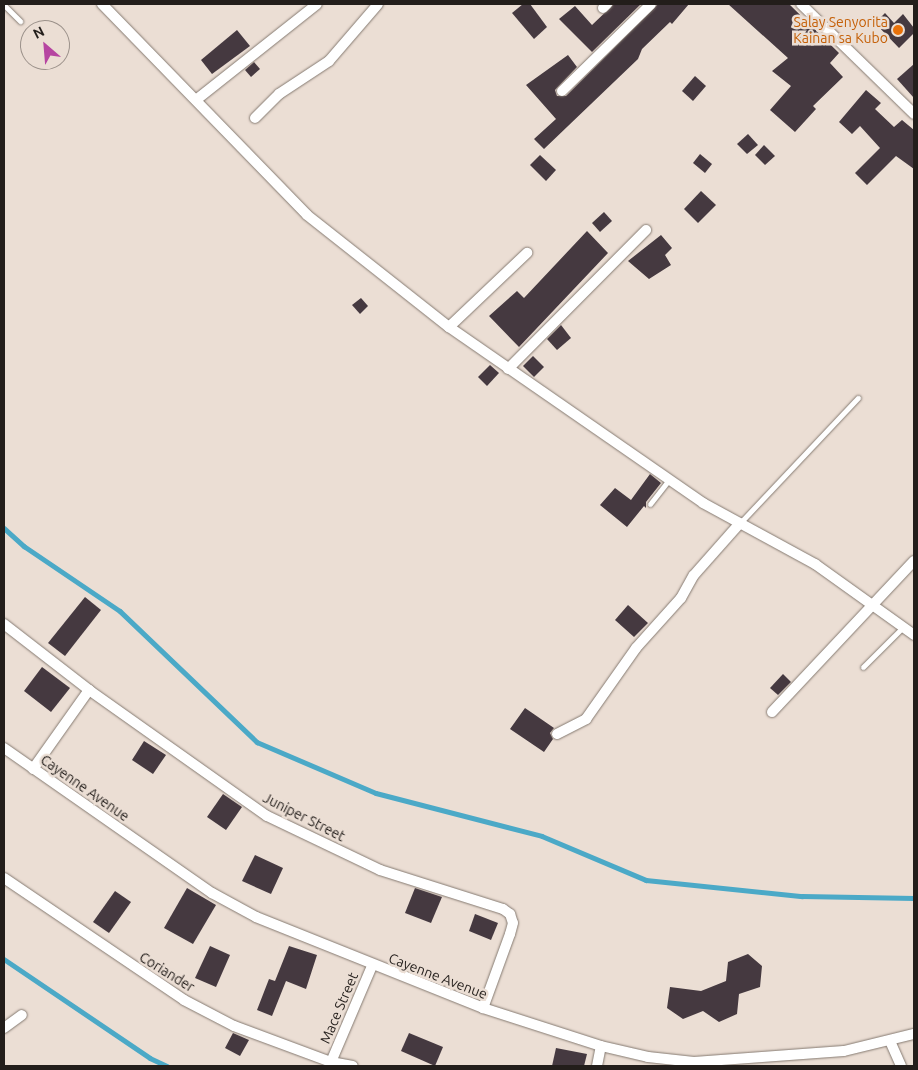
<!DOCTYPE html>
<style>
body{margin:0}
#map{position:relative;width:918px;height:1070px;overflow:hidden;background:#ebded4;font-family:Ubuntu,sans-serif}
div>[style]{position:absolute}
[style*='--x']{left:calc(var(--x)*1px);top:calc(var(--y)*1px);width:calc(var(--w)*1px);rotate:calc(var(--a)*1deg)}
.stream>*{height:4.5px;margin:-2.25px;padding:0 2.25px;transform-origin:2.25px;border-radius:2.25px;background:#4ba9c7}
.building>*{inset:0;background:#453940}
.roads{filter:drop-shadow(0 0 1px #857a71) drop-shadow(0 0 1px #857a71)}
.service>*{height:5px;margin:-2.5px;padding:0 2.5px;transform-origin:2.5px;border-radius:2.5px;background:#fff}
.minor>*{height:10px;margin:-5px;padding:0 5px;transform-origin:5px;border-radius:5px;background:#fff}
.dots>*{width:14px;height:14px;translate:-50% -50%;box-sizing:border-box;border:2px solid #ebded4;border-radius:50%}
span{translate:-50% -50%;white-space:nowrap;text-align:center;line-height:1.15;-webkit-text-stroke:5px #ebded4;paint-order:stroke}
.food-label{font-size:14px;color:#c56008}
.right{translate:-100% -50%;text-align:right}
.street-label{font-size:14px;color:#231e1b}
.frame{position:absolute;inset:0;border:5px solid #231e1b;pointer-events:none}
.north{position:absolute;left:20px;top:20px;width:50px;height:50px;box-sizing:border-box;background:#ebded4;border:1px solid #9b918a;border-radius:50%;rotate:333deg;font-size:14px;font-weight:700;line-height:20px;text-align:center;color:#231e1b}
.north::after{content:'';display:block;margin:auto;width:18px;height:22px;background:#b645a1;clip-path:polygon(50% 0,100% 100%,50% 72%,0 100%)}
</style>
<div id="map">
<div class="stream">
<i style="--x:4;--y:528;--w:27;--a:42"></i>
<i style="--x:24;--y:546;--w:116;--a:34.1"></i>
<i style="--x:120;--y:611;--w:190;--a:43.7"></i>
<i style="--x:257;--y:742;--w:129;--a:23.2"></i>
<i style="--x:376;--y:793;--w:171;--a:14.5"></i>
<i style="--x:542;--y:836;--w:113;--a:22.9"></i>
<i style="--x:646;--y:880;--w:157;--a:5.9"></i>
<i style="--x:802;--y:896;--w:112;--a:1"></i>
<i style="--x:4;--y:959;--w:176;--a:34.1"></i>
<i style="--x:150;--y:1058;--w:19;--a:25"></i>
</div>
<div class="building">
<i style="clip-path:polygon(523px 4px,530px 4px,547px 27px,534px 39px,512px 13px)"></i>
<i style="clip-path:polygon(614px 4px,641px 4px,592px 52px,559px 19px,575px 6px,592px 25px)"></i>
<i style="clip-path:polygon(658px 4px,689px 4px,672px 24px,670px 22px,642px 49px,638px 59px,544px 149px,534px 139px,556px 119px,526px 85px,568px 55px,577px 67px,555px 90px,557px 96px,566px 96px)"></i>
<i style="clip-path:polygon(728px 4px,789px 4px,839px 53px,830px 63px,843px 77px,813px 106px,816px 109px,795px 132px,770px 110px,791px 86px,772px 71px,788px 58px)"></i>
<i style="clip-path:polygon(885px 13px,894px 23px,903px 14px,914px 28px,914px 33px,899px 48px,875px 23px)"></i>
<i style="clip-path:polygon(237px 30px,250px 46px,212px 74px,201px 60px)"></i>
<i style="clip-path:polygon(254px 62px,260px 69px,251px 77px,245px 70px)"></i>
<i style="clip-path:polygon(914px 64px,914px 98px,897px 79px)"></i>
<i style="clip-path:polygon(695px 76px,706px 86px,693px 101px,682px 91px)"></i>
<i style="clip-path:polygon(866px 90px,881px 103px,875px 109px,894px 127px,902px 120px,914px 130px,914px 169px,896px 156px,867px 185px,855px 173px,880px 148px,860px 126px,852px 134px,839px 122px)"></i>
<i style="clip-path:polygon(748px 134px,758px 145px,747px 154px,737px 144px)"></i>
<i style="clip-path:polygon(764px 145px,775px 156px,765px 165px,755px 155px)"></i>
<i style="clip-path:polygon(700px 154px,712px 164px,705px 173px,693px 163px)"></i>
<i style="clip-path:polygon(540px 155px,556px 170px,546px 181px,530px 165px)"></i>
<i style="clip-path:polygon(701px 191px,716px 205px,698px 223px,684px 209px)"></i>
<i style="clip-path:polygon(604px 212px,612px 221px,600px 232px,592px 223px)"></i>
<i style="clip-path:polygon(587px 231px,608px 253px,519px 347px,489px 316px,517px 291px,524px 298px)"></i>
<i style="clip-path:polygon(661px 235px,672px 248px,665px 255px,671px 265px,649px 279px,628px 261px)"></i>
<i style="clip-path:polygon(361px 298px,368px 306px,360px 314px,352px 305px)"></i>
<i style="clip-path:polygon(561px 325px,571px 338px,557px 350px,547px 339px)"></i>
<i style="clip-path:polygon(533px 356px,544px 367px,534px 377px,523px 366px)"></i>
<i style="clip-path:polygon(490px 365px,499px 373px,487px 386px,478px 377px)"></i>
<i style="clip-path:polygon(650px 474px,661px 483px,646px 502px,646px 508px,644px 506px,627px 527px,600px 505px,615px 488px,631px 500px)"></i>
<i style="clip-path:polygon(85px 597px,101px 610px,65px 656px,48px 643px)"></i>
<i style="clip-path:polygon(628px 605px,648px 623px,634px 637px,615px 620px)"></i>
<i style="clip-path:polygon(42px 667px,70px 688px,51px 712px,24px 691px)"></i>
<i style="clip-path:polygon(783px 674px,791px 682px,778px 695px,770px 688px)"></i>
<i style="clip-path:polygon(525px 708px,554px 728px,550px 733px,553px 739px,544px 752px,510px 729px)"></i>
<i style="clip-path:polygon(144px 741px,166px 755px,153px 774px,132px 760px)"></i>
<i style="clip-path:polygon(223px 794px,242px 807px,226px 830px,207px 817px)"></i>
<i style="clip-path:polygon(255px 855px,283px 868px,271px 894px,242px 881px)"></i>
<i style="clip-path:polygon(187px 888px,216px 905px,193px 944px,164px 928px)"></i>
<i style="clip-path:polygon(415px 888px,442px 897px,431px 923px,405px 913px)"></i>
<i style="clip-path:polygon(115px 891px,131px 902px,109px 933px,93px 922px)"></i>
<i style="clip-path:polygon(475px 914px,498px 923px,491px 940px,469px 931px)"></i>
<i style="clip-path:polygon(210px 946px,230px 955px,216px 987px,195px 978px)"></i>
<i style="clip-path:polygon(289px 946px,317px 955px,306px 989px,286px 981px,272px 1016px,257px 1010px,269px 979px,275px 981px)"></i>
<i style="clip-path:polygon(748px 954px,762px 966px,760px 987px,739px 994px,737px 1014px,719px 1022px,703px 1011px,683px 1019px,667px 1008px,670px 987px,701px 991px,726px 981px,728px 962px)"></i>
<i style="clip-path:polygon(233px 1033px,249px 1040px,240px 1056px,225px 1048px)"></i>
<i style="clip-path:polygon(409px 1033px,443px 1047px,435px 1066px,401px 1051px)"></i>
<i style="clip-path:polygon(556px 1048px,587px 1054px,584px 1066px,552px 1066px)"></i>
</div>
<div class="roads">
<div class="service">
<i style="--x:4;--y:5;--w:23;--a:45"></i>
<i style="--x:650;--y:504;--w:31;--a:-52"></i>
<i style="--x:740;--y:523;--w:172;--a:-46.7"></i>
<i style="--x:863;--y:667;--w:57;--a:-45"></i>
</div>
<div class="minor">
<i style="--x:102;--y:4;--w:294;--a:45.8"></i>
<i style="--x:307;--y:215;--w:181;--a:38.3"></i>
<i style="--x:449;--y:327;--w:309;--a:34.7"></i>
<i style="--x:703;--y:503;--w:128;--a:28.6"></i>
<i style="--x:815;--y:564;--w:122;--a:35.6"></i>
<i style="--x:801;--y:4;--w:158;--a:44.2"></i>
<i style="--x:603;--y:8;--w:6;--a:-45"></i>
<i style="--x:562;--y:91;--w:124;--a:-44.3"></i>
<i style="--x:196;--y:100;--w:154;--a:-38.4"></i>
<i style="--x:255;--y:118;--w:34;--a:-45"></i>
<i style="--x:279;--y:94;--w:60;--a:-33.4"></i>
<i style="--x:329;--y:61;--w:75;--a:-49.3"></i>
<i style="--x:449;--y:327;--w:108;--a:-43.5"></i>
<i style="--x:508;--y:369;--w:196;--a:-45.2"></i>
<i style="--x:4;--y:624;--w:108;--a:37.8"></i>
<i style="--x:89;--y:690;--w:218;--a:35.3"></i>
<i style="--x:267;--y:816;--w:125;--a:25.5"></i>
<i style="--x:380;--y:870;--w:129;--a:17.6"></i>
<i style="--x:503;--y:909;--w:9;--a:36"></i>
<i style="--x:510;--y:914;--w:9;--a:72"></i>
<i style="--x:513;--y:923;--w:11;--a:105"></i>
<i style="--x:510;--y:934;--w:79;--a:110"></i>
<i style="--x:772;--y:712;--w:207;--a:-46.8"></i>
<i style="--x:557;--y:734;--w:33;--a:-27"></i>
<i style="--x:586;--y:719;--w:87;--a:-54.8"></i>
<i style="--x:636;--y:648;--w:67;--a:-48"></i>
<i style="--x:681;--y:598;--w:26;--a:-61"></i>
<i style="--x:694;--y:575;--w:69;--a:-48.5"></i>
<i style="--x:4;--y:748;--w:254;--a:34.9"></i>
<i style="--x:212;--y:893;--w:50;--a:28.6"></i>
<i style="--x:256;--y:917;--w:245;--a:21.8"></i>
<i style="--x:483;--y:1008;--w:124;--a:17.9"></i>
<i style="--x:601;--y:1046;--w:48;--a:13.2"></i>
<i style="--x:648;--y:1057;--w:46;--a:6.2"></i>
<i style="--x:694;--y:1062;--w:150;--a:-4.2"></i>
<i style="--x:844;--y:1051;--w:72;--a:-13.7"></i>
<i style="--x:33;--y:769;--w:97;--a:-54.7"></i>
<i style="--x:4;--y:878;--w:217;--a:34.1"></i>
<i style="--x:184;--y:1000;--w:56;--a:27.5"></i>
<i style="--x:234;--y:1026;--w:103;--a:20.4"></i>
<i style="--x:331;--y:1062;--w:22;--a:10"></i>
<i style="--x:4;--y:1028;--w:22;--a:-36"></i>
<i style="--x:890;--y:1041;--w:27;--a:66"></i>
<i style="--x:331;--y:1062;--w:104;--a:-66.9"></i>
<i style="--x:597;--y:1066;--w:20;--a:-79"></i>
</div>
</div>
<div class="dots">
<i style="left:898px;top:30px;background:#e8710a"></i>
</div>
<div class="food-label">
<span class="right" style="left:888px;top:30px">Salay Senyorita<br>Kainan sa Kubo</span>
</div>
<div class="street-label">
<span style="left:85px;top:788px;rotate:35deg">Cayenne Avenue</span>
<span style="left:304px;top:817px;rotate:27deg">Juniper Street</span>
<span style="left:167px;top:972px;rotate:32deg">Coriander</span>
<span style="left:438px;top:976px;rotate:21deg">Cayenne Avenue</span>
<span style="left:339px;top:1008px;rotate:-67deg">Mace Street</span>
</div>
<div class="frame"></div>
<div class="north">N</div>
</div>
